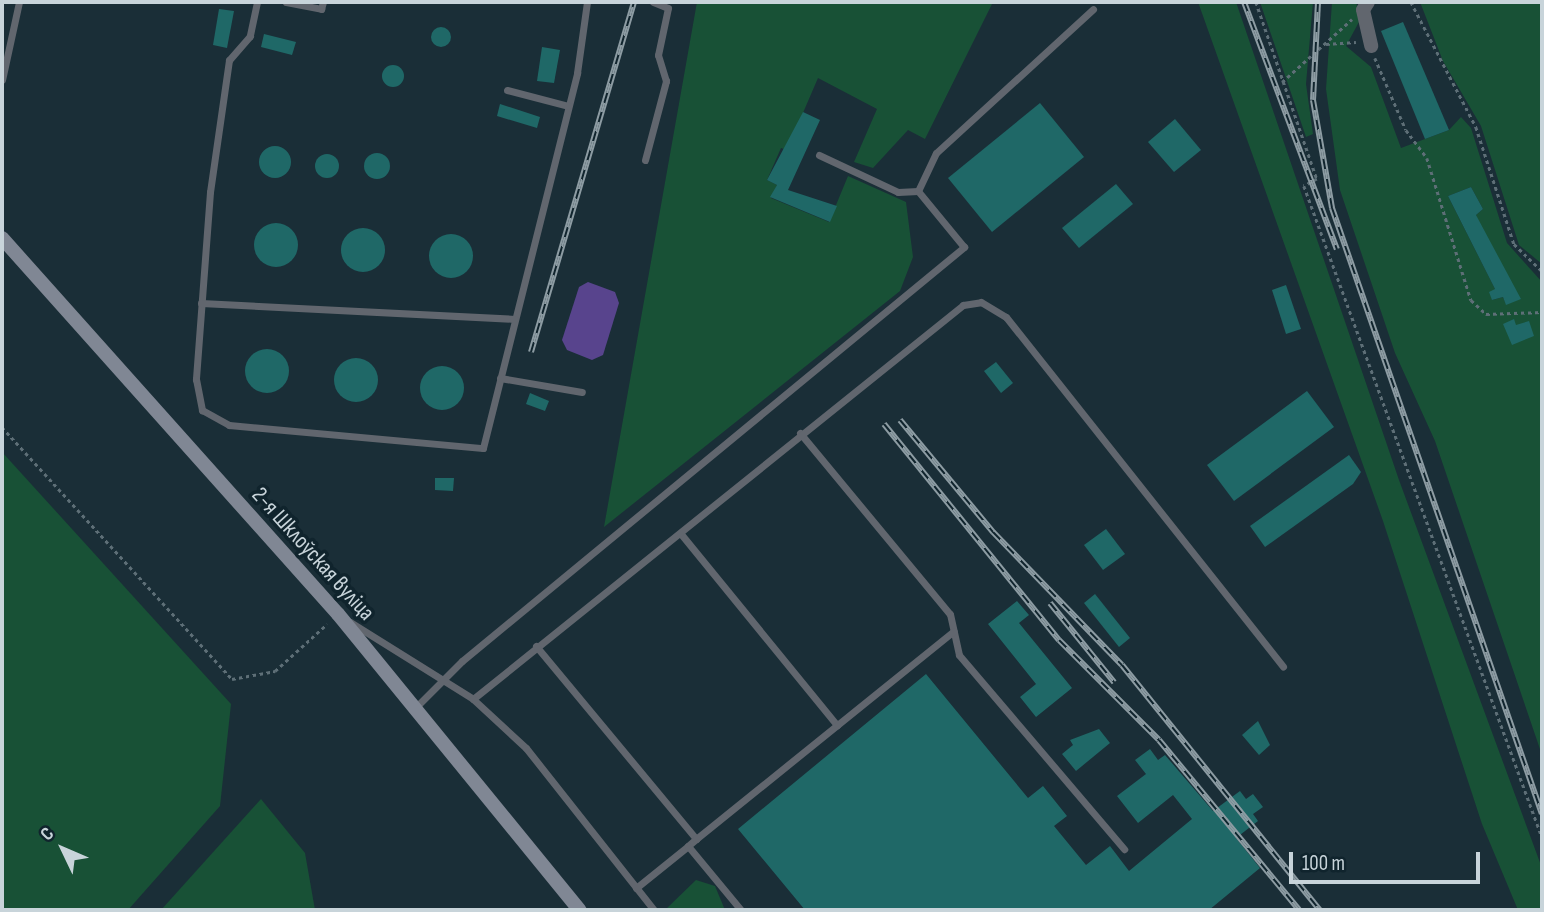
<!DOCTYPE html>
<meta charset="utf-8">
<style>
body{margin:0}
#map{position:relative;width:1544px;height:912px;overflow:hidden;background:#1a2e37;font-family:"Sofia Sans Condensed",sans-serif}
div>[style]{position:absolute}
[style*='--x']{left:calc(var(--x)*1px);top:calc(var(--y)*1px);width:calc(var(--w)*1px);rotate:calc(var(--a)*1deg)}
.green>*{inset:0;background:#185136}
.water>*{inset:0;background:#58448d}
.building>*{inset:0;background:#1f6867}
.round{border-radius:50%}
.path>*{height:2.5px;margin-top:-1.25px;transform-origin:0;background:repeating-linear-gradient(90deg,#5e6f77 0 3.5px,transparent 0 7px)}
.lane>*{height:7px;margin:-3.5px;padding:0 3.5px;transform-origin:3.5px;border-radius:3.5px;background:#61666e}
.street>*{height:14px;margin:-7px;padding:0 7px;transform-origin:7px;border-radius:7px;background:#61666e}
.secondary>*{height:14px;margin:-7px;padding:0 7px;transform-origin:7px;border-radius:7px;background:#808794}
.rail>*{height:6px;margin-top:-3px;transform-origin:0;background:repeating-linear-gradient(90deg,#10242d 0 10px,#8d9ca3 0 20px);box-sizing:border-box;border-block:2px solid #8d9ca3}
span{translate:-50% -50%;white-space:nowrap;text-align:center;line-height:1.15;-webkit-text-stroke:7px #10242d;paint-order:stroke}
.street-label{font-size:23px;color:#c8d4da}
.frame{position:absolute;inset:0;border:4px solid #c8d4da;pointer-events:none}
.north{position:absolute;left:28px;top:814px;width:70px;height:70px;-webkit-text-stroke:5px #10242d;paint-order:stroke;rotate:314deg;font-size:19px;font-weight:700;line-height:28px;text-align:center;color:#c8d4da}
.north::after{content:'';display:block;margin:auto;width:24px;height:32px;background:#c8d4da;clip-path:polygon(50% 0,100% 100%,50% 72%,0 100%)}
.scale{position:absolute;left:1289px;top:852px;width:191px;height:32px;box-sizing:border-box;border:4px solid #c8d4da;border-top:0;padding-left:9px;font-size:21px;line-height:24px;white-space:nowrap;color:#c8d4da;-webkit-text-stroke:5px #10242d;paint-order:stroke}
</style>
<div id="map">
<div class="green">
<i style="clip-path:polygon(697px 2px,993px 2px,925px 139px,908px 130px,873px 168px,854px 162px,877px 109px,818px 78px,787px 150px,781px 148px,767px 180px,777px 185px,771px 198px,829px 222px,848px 176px,906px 202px,913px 257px,900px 291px,604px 527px)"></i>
<i style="clip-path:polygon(1198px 2px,1236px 2px,1399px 480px,1542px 868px,1542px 910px,1518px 910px,1482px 824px,1383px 521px)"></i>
<i style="clip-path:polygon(1260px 2px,1313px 2px,1306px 84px,1313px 134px,1306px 137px)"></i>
<i style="clip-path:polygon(evenodd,1332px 2px,1356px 2px,1360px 20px,1346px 46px,1371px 67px,1401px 148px,1449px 130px,1461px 117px,1471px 128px,1507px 243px,1542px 282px,1542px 755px,1435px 441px,1395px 353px,1340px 190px,1326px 89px,1332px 2px,1471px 187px,1483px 209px,1476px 215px,1506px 304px,1503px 297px,1492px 300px,1495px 289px,1448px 196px,1471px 187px)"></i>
<i style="clip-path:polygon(1420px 2px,1542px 2px,1542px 264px,1519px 245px,1481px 126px,1443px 61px)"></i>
<i style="clip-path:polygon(2px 452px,231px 704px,220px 806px,128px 910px,2px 910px)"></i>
<i style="clip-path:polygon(261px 799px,305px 853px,315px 910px,161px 910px)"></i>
<i style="clip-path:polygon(696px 880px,715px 886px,725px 910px,665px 910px)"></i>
</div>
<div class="water">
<i style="clip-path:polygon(588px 282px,615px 292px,619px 303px,603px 355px,592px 360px,567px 350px,562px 340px,579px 287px)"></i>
</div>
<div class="building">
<i style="clip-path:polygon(219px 9px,234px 11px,227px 48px,213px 45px)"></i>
<i style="clip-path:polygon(1403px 22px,1449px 130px,1425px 139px,1381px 31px)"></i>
<i class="round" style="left:431px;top:27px;width:20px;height:20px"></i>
<i style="clip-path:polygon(264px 34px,296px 42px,292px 55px,261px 47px)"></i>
<i style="clip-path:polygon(542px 47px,560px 50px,554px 83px,537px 81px)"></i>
<i class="round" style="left:382px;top:65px;width:22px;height:22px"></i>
<i style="clip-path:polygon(1040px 103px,1084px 157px,992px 232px,948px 178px)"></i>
<i style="clip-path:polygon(500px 104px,540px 117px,537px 128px,497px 116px)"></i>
<i style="clip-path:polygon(803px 112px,820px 120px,788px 190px,837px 206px,830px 222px,770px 197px,777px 185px,767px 180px)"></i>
<i style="clip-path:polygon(1175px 119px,1201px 150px,1174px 172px,1148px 142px)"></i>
<i class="round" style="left:259px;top:146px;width:32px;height:32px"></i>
<i class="round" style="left:364px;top:153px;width:26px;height:26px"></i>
<i class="round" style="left:315px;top:154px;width:24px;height:24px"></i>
<i style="clip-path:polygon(1116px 184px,1133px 204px,1079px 248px,1062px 228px)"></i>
<i style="clip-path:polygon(1471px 187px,1483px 209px,1476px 215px,1521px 299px,1506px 305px,1503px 297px,1492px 300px,1489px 292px,1495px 289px,1448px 196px)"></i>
<i class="round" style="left:254px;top:223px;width:44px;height:44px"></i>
<i class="round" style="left:341px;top:228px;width:44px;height:44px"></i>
<i class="round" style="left:429px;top:234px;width:44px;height:44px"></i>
<i style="clip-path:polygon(1286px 285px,1301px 329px,1286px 334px,1272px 290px)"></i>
<i style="clip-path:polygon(1514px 319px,1516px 325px,1529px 321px,1534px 336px,1512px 345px,1503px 324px)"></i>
<i class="round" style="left:245px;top:349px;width:44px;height:44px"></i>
<i class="round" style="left:334px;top:358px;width:44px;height:44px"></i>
<i style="clip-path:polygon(996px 362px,1013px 383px,1001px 393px,984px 371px)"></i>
<i class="round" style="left:420px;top:366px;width:44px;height:44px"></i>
<i style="clip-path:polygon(1307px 391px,1334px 427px,1234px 501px,1207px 465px)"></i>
<i style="clip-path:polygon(530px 393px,549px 401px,545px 411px,526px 404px)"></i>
<i style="clip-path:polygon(1349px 455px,1361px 472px,1353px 484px,1265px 547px,1250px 526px)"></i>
<i style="clip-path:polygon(435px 478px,454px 478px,453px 491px,435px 490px)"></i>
<i style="clip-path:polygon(1106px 529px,1125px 554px,1103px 570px,1084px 545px)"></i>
<i style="clip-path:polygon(1095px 594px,1130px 638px,1119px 647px,1084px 603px)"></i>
<i style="clip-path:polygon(1017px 601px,1029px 615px,1019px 623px,1072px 688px,1036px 717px,1020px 697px,1036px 684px,988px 624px)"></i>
<i style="clip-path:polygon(926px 674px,1028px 798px,1043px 786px,1067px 816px,1054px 826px,1086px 865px,1110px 846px,1129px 871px,1192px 819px,1173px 795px,1138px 823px,1117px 796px,1146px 774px,1135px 760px,1150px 749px,1158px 760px,1165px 755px,1213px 811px,1240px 791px,1246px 799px,1253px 794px,1263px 807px,1253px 814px,1258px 821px,1236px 838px,1260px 868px,1209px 910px,805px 910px,738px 829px)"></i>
<i style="clip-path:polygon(1258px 721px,1270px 745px,1259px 755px,1242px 735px)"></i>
<i style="clip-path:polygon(1099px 729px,1110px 743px,1076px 771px,1062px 754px,1073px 745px,1070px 740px)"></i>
</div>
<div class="path">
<i style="--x:1256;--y:2;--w:187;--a:71"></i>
<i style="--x:1317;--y:179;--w:15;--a:152"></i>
<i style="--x:1304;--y:186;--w:693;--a:69.92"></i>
<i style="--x:1411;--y:2;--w:141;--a:62.5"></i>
<i style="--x:1476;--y:127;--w:123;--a:72"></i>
<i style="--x:1514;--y:244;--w:39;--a:44"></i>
<i style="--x:1326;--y:44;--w:30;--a:-4"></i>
<i style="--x:1375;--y:58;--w:78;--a:66.7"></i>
<i style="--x:1406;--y:130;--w:35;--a:53"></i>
<i style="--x:1427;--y:158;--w:149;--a:72.8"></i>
<i style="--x:1471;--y:300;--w:21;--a:43"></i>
<i style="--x:1486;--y:314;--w:56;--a:-2"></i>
<i style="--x:1282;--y:82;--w:94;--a:-42"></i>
<i style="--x:2;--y:427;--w:341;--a:47.6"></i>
<i style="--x:232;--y:679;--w:44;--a:-10.5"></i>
<i style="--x:275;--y:671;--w:70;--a:-42.1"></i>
</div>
<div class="lane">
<i style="--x:257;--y:2;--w:35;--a:102"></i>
<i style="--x:250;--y:36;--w:32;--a:131"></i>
<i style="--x:229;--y:60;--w:133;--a:98.2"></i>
<i style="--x:210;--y:192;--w:188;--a:94.3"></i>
<i style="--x:196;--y:379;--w:32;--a:79"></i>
<i style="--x:202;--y:410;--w:31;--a:29"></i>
<i style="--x:229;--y:425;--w:255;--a:5.2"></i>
<i style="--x:483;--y:448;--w:387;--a:-75.9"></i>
<i style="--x:577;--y:73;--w:72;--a:-82"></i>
<i style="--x:286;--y:2;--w:36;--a:11"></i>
<i style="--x:321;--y:9;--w:7;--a:-74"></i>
<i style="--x:2;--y:80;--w:80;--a:-77.7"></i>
<i style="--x:507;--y:90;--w:63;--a:14.7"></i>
<i style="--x:819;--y:155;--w:87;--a:25.1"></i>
<i style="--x:898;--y:192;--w:20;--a:-3"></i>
<i style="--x:645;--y:160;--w:82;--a:-75.1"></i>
<i style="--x:666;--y:81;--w:27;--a:-107"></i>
<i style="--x:658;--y:55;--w:48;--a:-78"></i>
<i style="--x:668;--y:8;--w:16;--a:-158"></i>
<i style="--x:201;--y:303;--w:314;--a:2.9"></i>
<i style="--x:500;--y:378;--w:83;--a:9.7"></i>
<i style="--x:800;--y:433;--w:235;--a:50.4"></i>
<i style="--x:950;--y:614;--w:42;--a:77.6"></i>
<i style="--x:959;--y:655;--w:255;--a:49.6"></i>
<i style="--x:681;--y:534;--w:247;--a:50.8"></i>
<i style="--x:350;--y:622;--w:145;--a:32"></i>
<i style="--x:473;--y:699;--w:629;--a:-38.8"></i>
<i style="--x:963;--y:305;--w:18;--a:-9"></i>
<i style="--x:981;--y:302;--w:29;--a:31"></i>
<i style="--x:1006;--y:317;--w:446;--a:51.6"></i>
<i style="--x:536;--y:646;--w:251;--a:50.3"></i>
<i style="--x:696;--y:839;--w:11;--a:139"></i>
<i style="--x:473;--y:699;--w:72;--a:42.8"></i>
<i style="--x:526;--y:748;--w:206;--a:51.7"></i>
<i style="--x:416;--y:707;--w:65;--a:-45"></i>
<i style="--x:462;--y:661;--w:651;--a:-39.51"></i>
<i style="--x:964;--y:247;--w:72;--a:-129.4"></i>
<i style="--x:918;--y:191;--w:42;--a:-64.7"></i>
<i style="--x:936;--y:153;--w:213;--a:-42.5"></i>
<i style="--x:696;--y:839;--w:331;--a:-38.9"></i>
<i style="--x:636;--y:888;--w:67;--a:-38.9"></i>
<i style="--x:688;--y:846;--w:83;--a:50.4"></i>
</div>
<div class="street">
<i style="--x:1368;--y:2;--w:9;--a:122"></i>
<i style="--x:1363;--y:10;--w:37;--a:77"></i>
</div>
<div class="secondary">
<i style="--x:2;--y:238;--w:504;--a:48.22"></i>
<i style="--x:338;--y:614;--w:382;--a:50.8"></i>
</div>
<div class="rail">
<i style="--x:1244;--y:2;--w:264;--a:69.4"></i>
<i style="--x:1318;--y:2;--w:98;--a:92.9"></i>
<i style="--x:1313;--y:100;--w:110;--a:80"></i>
<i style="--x:1332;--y:208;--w:641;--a:70.89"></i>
<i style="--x:531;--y:352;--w:365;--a:-73.6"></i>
<i style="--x:900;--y:420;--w:146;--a:50.3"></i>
<i style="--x:993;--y:532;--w:185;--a:45.9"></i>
<i style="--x:1122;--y:665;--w:315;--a:51.1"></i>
<i style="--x:884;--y:424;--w:278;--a:51"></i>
<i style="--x:1059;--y:640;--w:141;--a:45"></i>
<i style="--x:1159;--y:740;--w:220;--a:50.5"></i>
<i style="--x:1050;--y:603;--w:102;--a:51"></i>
</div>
<div class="street-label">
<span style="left:313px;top:554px;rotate:48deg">2-я Шклоўская вуліца</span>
</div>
<div class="frame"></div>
<div class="north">С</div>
<div class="scale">100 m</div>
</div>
